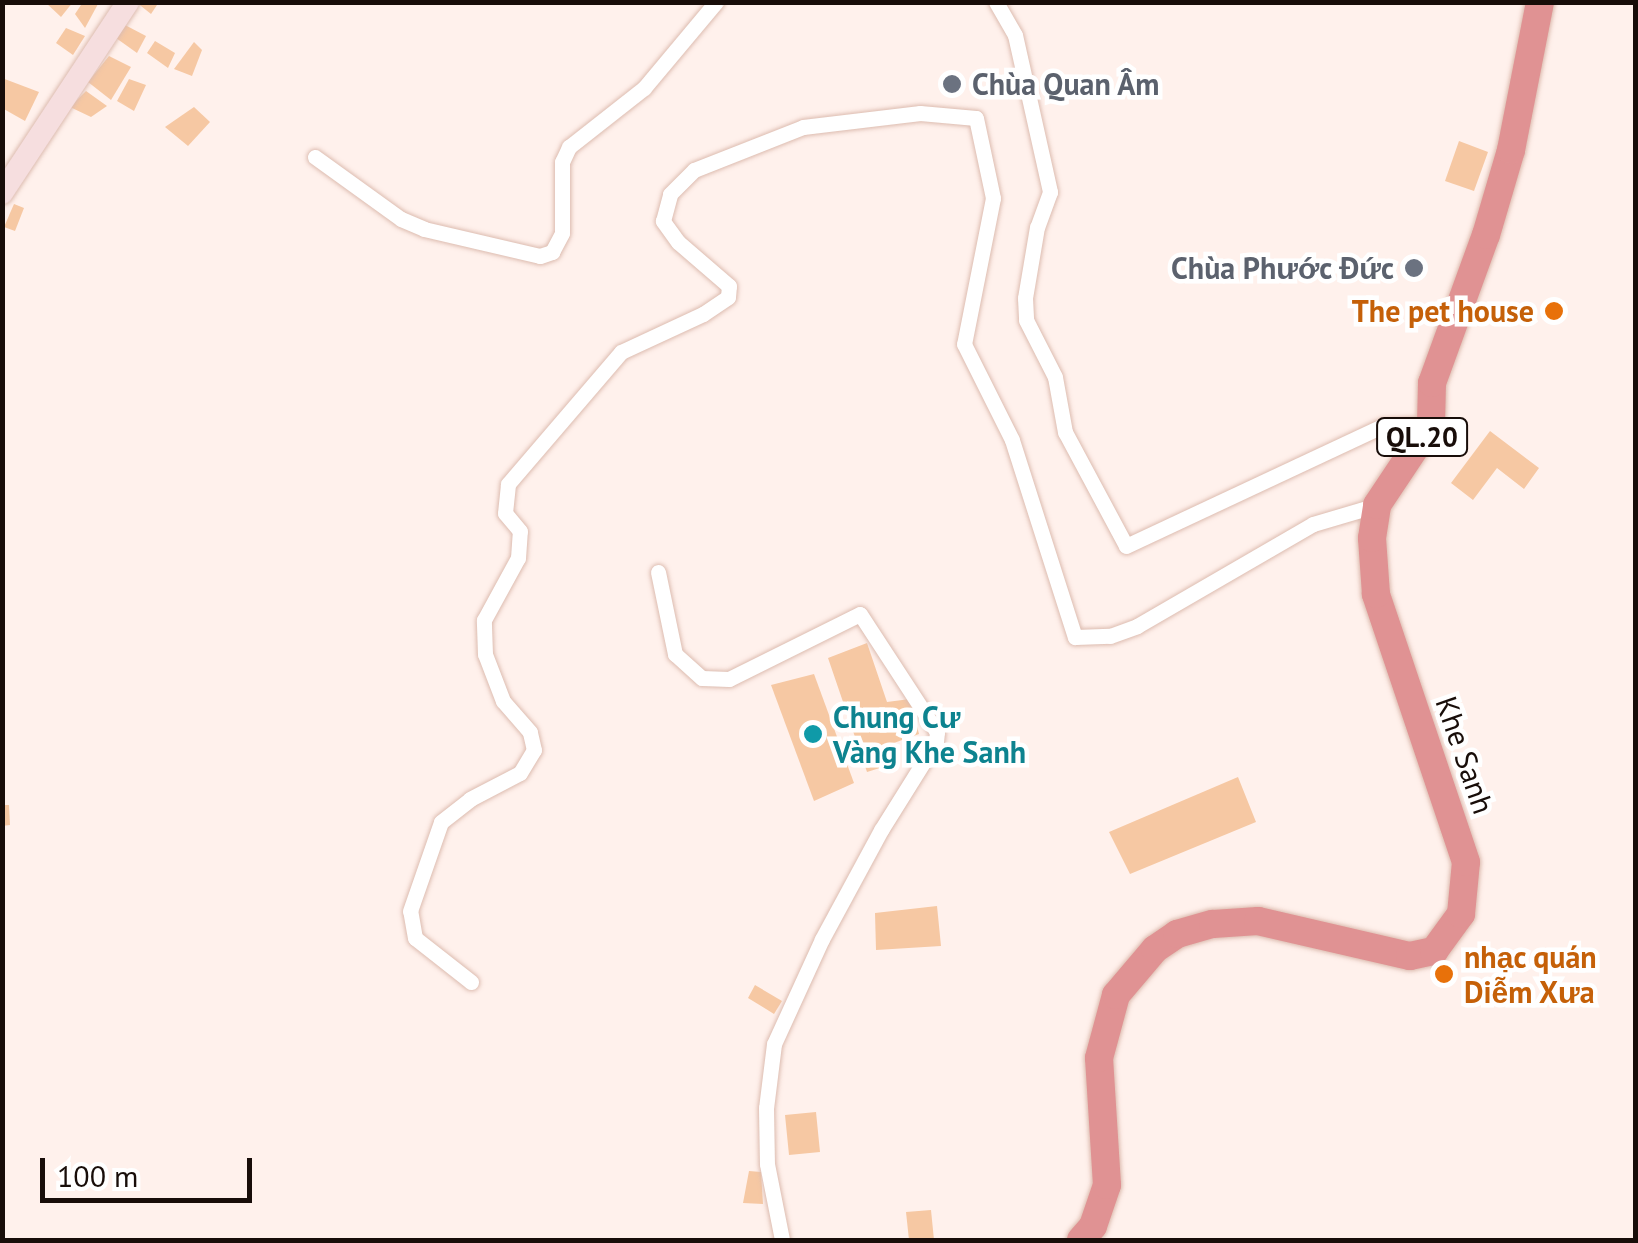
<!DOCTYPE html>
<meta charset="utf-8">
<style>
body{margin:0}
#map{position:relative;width:1638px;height:1243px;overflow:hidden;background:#fff1ec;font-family:"PT Sans",sans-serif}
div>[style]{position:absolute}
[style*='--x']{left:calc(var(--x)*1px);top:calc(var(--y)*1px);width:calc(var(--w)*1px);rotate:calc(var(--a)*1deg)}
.building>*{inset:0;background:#f6c8a3}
.roads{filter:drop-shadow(0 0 2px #ddbcb0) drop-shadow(0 0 2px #ddbcb0)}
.street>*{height:15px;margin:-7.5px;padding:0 7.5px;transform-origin:7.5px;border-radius:7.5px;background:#fff}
.secondary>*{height:22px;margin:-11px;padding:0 11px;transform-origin:11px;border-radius:11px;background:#f6dedf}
.highway>*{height:28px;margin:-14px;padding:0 14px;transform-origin:14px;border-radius:14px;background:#e09293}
.dots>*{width:28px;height:28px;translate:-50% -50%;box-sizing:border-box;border:5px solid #fff;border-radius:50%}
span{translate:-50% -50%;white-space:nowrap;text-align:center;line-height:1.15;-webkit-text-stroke:9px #fff;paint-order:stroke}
.shield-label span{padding:2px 8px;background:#fff;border:2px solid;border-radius:8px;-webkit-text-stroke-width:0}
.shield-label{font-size:28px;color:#180d09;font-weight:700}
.worship-label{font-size:30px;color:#5b616d;font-weight:700}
.left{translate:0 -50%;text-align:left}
.right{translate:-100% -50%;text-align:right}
.food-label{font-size:30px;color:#c56008;font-weight:700}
.culture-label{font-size:30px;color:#0d838f;font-weight:700}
.street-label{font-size:30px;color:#180d09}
.frame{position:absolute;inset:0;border:5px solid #180d09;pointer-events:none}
.scale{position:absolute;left:40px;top:1158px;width:212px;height:45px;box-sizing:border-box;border:5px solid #180d09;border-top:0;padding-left:12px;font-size:30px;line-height:35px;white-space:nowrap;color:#180d09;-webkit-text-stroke:8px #fff;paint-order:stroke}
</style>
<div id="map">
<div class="building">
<i style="clip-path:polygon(45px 2px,73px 2px,61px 17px)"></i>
<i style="clip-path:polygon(83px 2px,98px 4px,85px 28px,75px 14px)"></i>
<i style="clip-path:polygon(136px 2px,159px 2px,151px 14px)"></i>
<i style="clip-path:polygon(125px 25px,146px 36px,137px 53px,116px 38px)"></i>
<i style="clip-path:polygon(66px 28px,85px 36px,73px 55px,56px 43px)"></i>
<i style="clip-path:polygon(155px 41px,175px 53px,168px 68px,147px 53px)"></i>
<i style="clip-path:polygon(194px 42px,202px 50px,192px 76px,174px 69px)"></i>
<i style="clip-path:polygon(109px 56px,131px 67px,111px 100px,88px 82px)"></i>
<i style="clip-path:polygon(2px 78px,39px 92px,25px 121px,2px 108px)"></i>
<i style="clip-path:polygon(129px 79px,146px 85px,134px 111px,117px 101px)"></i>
<i style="clip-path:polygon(86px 91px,107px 106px,91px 117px,70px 107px)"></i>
<i style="clip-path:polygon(194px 107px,210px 122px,188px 146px,165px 127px)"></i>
<i style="clip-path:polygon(1459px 141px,1488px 152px,1474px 191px,1445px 181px)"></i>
<i style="clip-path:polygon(14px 204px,24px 208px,15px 231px,4px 227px)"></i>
<i style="clip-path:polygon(1490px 431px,1539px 468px,1524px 489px,1497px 468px,1473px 500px,1451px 483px)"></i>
<i style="clip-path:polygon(867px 643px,887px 702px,910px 699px,919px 734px,891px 744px,896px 763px,867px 772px,828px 658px)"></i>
<i style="clip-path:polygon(814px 674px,854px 783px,814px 801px,771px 685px)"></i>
<i style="clip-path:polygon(1238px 777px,1256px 822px,1130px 874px,1109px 832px)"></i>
<i style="clip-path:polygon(2px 805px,9px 805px,10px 825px,2px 826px)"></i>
<i style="clip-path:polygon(937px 906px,941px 946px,876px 950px,875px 913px)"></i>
<i style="clip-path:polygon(755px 985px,782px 1001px,774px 1014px,748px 998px)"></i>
<i style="clip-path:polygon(816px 1112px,820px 1152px,789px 1155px,785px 1115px)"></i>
<i style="clip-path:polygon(749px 1171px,761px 1172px,763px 1204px,743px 1203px)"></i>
<i style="clip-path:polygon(931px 1210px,934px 1240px,909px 1240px,906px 1212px)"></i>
</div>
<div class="roads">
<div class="street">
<i style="--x:996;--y:2;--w:38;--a:60"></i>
<i style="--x:1015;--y:35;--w:161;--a:77.4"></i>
<i style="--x:1050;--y:192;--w:37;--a:110"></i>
<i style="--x:1037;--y:227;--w:72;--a:99.6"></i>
<i style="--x:1025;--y:298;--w:22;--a:87"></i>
<i style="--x:1026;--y:320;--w:64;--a:63"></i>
<i style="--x:1055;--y:377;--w:56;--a:79.7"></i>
<i style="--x:1065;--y:432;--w:129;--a:61.8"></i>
<i style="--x:1126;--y:546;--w:283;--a:-25.1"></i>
<i style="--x:1382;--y:426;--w:49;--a:-2.3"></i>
<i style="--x:315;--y:157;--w:106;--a:35.8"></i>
<i style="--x:401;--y:219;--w:25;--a:23"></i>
<i style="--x:424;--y:229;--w:119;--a:13.1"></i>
<i style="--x:540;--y:256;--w:13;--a:-18"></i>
<i style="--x:552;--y:252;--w:21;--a:-62"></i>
<i style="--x:562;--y:233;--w:71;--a:-90"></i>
<i style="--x:562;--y:162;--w:17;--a:-65"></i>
<i style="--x:569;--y:147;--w:95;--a:-38.2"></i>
<i style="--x:644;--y:88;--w:112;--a:-50.1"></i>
<i style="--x:658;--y:572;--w:84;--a:78.3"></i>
<i style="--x:675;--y:654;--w:36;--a:42"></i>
<i style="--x:702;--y:678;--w:27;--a:2"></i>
<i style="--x:729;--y:679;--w:146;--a:-26.4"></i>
<i style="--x:860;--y:614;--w:141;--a:56.9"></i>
<i style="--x:937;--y:732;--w:10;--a:96"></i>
<i style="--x:936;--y:742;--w:104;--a:122"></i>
<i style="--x:881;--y:830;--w:124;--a:118.4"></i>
<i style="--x:822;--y:939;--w:115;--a:114.6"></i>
<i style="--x:774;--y:1044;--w:64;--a:97.1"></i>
<i style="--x:766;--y:1108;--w:56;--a:89"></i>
<i style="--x:767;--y:1164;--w:77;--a:78.8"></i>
<i style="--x:471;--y:982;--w:71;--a:-141.8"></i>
<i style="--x:415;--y:938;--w:27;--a:-100"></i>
<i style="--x:410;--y:911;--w:94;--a:-70.8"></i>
<i style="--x:441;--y:822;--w:37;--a:-38"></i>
<i style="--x:470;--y:799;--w:56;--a:-27.5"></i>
<i style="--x:520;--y:773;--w:27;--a:-59"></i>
<i style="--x:534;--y:750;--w:18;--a:-103"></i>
<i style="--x:530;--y:732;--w:41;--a:-131.1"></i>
<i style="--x:503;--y:701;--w:50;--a:-111"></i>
<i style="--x:485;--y:654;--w:34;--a:-92"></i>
<i style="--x:484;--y:620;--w:71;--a:-61.3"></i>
<i style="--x:518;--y:558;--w:27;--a:-86"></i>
<i style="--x:520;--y:531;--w:23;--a:-130"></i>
<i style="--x:505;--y:513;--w:29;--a:-84"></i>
<i style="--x:508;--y:484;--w:174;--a:-49.4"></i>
<i style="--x:621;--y:352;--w:90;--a:-24.9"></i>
<i style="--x:703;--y:314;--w:30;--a:-34"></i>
<i style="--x:728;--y:297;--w:11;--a:-85"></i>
<i style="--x:729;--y:286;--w:67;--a:-139.2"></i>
<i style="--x:678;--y:242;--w:26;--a:-126"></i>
<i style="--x:663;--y:221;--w:28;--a:-75"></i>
<i style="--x:670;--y:194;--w:34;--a:-45"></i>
<i style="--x:694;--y:170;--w:117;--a:-21.5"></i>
<i style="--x:803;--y:127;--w:118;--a:-6.8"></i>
<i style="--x:920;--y:113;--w:56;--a:5.1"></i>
<i style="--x:976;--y:118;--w:82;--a:78"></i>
<i style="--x:993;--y:198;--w:149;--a:101.2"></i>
<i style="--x:964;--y:344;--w:107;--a:63.4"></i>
<i style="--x:1012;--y:440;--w:207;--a:72.3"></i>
<i style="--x:1075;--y:637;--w:35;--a:-2"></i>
<i style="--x:1110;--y:636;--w:29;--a:-20"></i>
<i style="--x:1137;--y:626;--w:203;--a:-30.1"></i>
<i style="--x:1313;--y:524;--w:67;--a:-16.5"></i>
</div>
<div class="secondary">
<i style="--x:2;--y:193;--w:229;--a:-56.6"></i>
</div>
<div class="highway">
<i style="--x:1081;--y:1240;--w:18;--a:-49"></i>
<i style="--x:1093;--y:1226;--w:43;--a:-71.1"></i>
<i style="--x:1107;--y:1185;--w:127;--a:-93.6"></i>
<i style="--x:1099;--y:1058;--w:65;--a:-74.9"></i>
<i style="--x:1116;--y:995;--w:60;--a:-49.7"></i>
<i style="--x:1155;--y:949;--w:27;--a:-34"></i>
<i style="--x:1177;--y:934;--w:37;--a:-16"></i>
<i style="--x:1213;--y:924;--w:45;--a:-3.8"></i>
<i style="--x:1258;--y:921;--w:156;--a:13"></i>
<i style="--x:1410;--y:956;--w:25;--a:-12"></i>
<i style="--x:1434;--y:951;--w:46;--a:-53.9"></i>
<i style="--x:1461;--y:914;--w:52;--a:-84.5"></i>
<i style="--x:1466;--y:862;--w:283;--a:-108.6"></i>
<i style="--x:1376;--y:594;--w:56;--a:-94.1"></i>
<i style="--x:1372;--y:538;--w:33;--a:-81"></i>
<i style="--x:1377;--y:505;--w:97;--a:-56.3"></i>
<i style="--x:1431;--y:424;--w:41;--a:-88.6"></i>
<i style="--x:1432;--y:383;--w:158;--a:-70"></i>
<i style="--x:1486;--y:235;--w:89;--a:-73.6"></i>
<i style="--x:1511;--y:150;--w:151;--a:-78.9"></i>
</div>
</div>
<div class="dots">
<i style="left:952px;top:84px;background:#6b7280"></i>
<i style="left:1414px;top:268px;background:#6b7280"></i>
<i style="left:1554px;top:311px;background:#e8710a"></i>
<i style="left:813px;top:734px;background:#0f9aa8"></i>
<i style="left:1444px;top:974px;background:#e8710a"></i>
</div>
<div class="shield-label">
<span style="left:1422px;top:437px">QL.20</span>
</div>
<div class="worship-label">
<span class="left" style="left:972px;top:84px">Chùa Quan Âm</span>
<span class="right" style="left:1394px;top:268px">Chùa Phước Đức</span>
</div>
<div class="food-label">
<span class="right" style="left:1534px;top:311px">The pet house</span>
<span class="left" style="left:1464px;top:974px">nhạc quán<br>Diễm Xưa</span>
</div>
<div class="culture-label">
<span class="left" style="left:833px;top:734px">Chung Cư<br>Vàng Khe Sanh</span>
</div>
<div class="street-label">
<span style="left:1465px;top:755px;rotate:71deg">Khe Sanh</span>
</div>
<div class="frame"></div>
<div class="scale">100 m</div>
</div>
